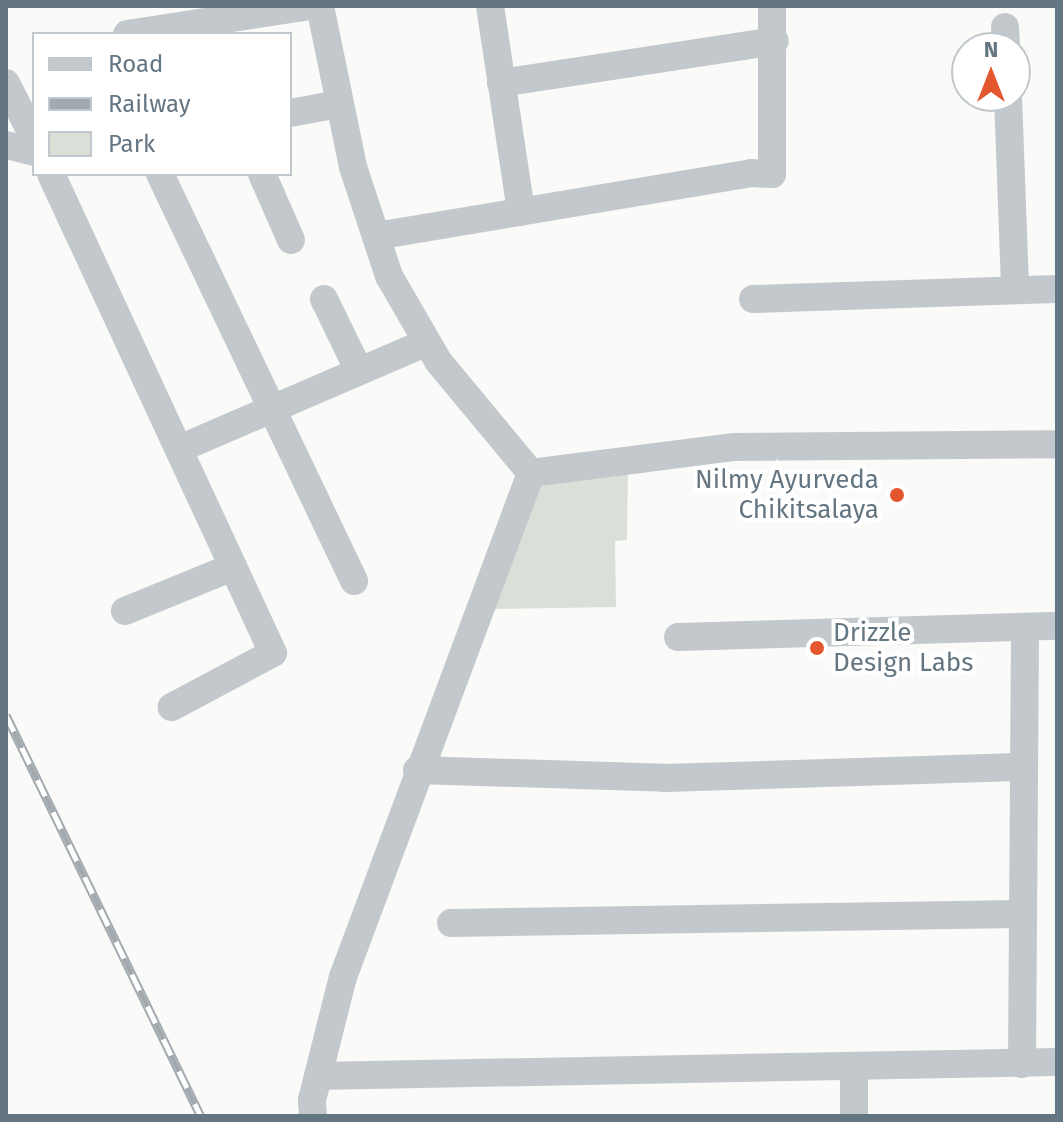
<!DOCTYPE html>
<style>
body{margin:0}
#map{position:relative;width:1063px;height:1122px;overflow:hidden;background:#fafaf8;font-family:"Fira Sans",sans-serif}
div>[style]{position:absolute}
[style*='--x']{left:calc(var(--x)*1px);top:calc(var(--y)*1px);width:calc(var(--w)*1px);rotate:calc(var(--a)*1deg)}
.green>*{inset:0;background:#dadfd7}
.minor>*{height:28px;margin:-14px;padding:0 14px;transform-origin:14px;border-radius:14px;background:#c3c8cc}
.rail>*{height:9px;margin-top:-4.5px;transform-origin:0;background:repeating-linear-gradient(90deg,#fff 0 18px,#a2aab0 0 36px);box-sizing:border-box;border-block:2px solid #a2aab0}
.dots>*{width:22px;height:22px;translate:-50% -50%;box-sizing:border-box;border:4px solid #fff;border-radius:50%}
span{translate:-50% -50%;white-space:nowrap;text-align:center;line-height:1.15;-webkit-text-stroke:8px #fff;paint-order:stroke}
.poi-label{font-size:26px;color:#657683}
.right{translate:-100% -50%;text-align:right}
.left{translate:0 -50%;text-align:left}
.frame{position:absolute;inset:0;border:8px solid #657683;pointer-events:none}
.legend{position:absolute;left:32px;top:32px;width:260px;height:144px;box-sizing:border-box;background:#fff;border:2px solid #c1c8cd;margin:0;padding:10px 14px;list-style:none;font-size:24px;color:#657683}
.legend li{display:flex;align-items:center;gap:16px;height:40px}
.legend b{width:40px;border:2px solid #c1c8cd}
.north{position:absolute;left:951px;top:32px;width:80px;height:80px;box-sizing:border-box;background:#fff;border:2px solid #c1c8cd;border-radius:50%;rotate:0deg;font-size:22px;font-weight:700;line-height:32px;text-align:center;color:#657683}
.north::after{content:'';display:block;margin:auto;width:28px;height:36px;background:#e4572e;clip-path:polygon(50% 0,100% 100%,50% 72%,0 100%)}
</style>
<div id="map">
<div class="green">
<i style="clip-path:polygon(628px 463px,627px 540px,615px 541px,616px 607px,487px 609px,538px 481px)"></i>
</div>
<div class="minor">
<i style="--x:320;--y:6;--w:164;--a:78.4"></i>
<i style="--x:353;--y:167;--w:115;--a:71.7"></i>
<i style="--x:389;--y:276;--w:98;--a:60"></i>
<i style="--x:438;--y:361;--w:146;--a:50.3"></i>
<i style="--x:490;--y:6;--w:208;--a:81.4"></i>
<i style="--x:1005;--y:27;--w:21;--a:87"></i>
<i style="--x:127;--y:34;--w:186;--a:-8.7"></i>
<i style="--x:6;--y:83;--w:62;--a:63"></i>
<i style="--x:501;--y:83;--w:277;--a:-8.7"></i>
<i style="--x:1008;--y:96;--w:191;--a:87.9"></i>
<i style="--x:290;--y:113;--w:50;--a:-10.4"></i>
<i style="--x:6;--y:145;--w:29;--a:14"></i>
<i style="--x:51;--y:174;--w:528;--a:65.13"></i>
<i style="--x:273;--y:653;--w:115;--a:151.9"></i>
<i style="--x:160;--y:174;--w:451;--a:64.5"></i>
<i style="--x:262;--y:174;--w:72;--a:66.3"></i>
<i style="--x:376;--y:236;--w:380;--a:-9.5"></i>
<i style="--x:751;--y:173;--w:21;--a:3"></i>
<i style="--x:772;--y:174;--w:168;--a:-90"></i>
<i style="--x:324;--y:299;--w:80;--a:64.1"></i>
<i style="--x:753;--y:299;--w:304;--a:-1.9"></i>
<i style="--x:179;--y:449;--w:270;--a:-23.3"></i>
<i style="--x:531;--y:473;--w:205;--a:-7.3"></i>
<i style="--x:734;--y:447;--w:323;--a:-0.5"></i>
<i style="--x:125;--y:611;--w:117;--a:-22.2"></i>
<i style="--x:678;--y:637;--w:379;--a:-1.7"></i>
<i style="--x:417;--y:770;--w:248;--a:1.8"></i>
<i style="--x:665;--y:778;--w:359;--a:-1.8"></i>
<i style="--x:451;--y:923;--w:572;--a:-0.9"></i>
<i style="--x:1022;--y:1064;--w:437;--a:-89.6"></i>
<i style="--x:854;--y:1069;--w:47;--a:90"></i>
<i style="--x:318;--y:1076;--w:739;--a:-1.09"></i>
<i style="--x:313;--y:1116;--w:16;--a:-94"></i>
<i style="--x:312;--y:1100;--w:127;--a:-75.9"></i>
<i style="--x:343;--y:977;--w:538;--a:-69.54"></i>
</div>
<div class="rail">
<i style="--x:6;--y:715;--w:446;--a:64.1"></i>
</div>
<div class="dots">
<i style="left:897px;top:495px;background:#e4572e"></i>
<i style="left:817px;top:648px;background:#e4572e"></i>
</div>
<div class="poi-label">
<span class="right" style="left:879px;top:495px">Nilmy Ayurveda<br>Chikitsalaya</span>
<span class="left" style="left:833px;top:648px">Drizzle<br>Design Labs</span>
</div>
<div class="frame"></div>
<ul class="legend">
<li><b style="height:10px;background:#c3c8cc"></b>Road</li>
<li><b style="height:10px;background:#a2aab0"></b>Railway</li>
<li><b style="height:22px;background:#dadfd7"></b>Park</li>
</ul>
<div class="north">N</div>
</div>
